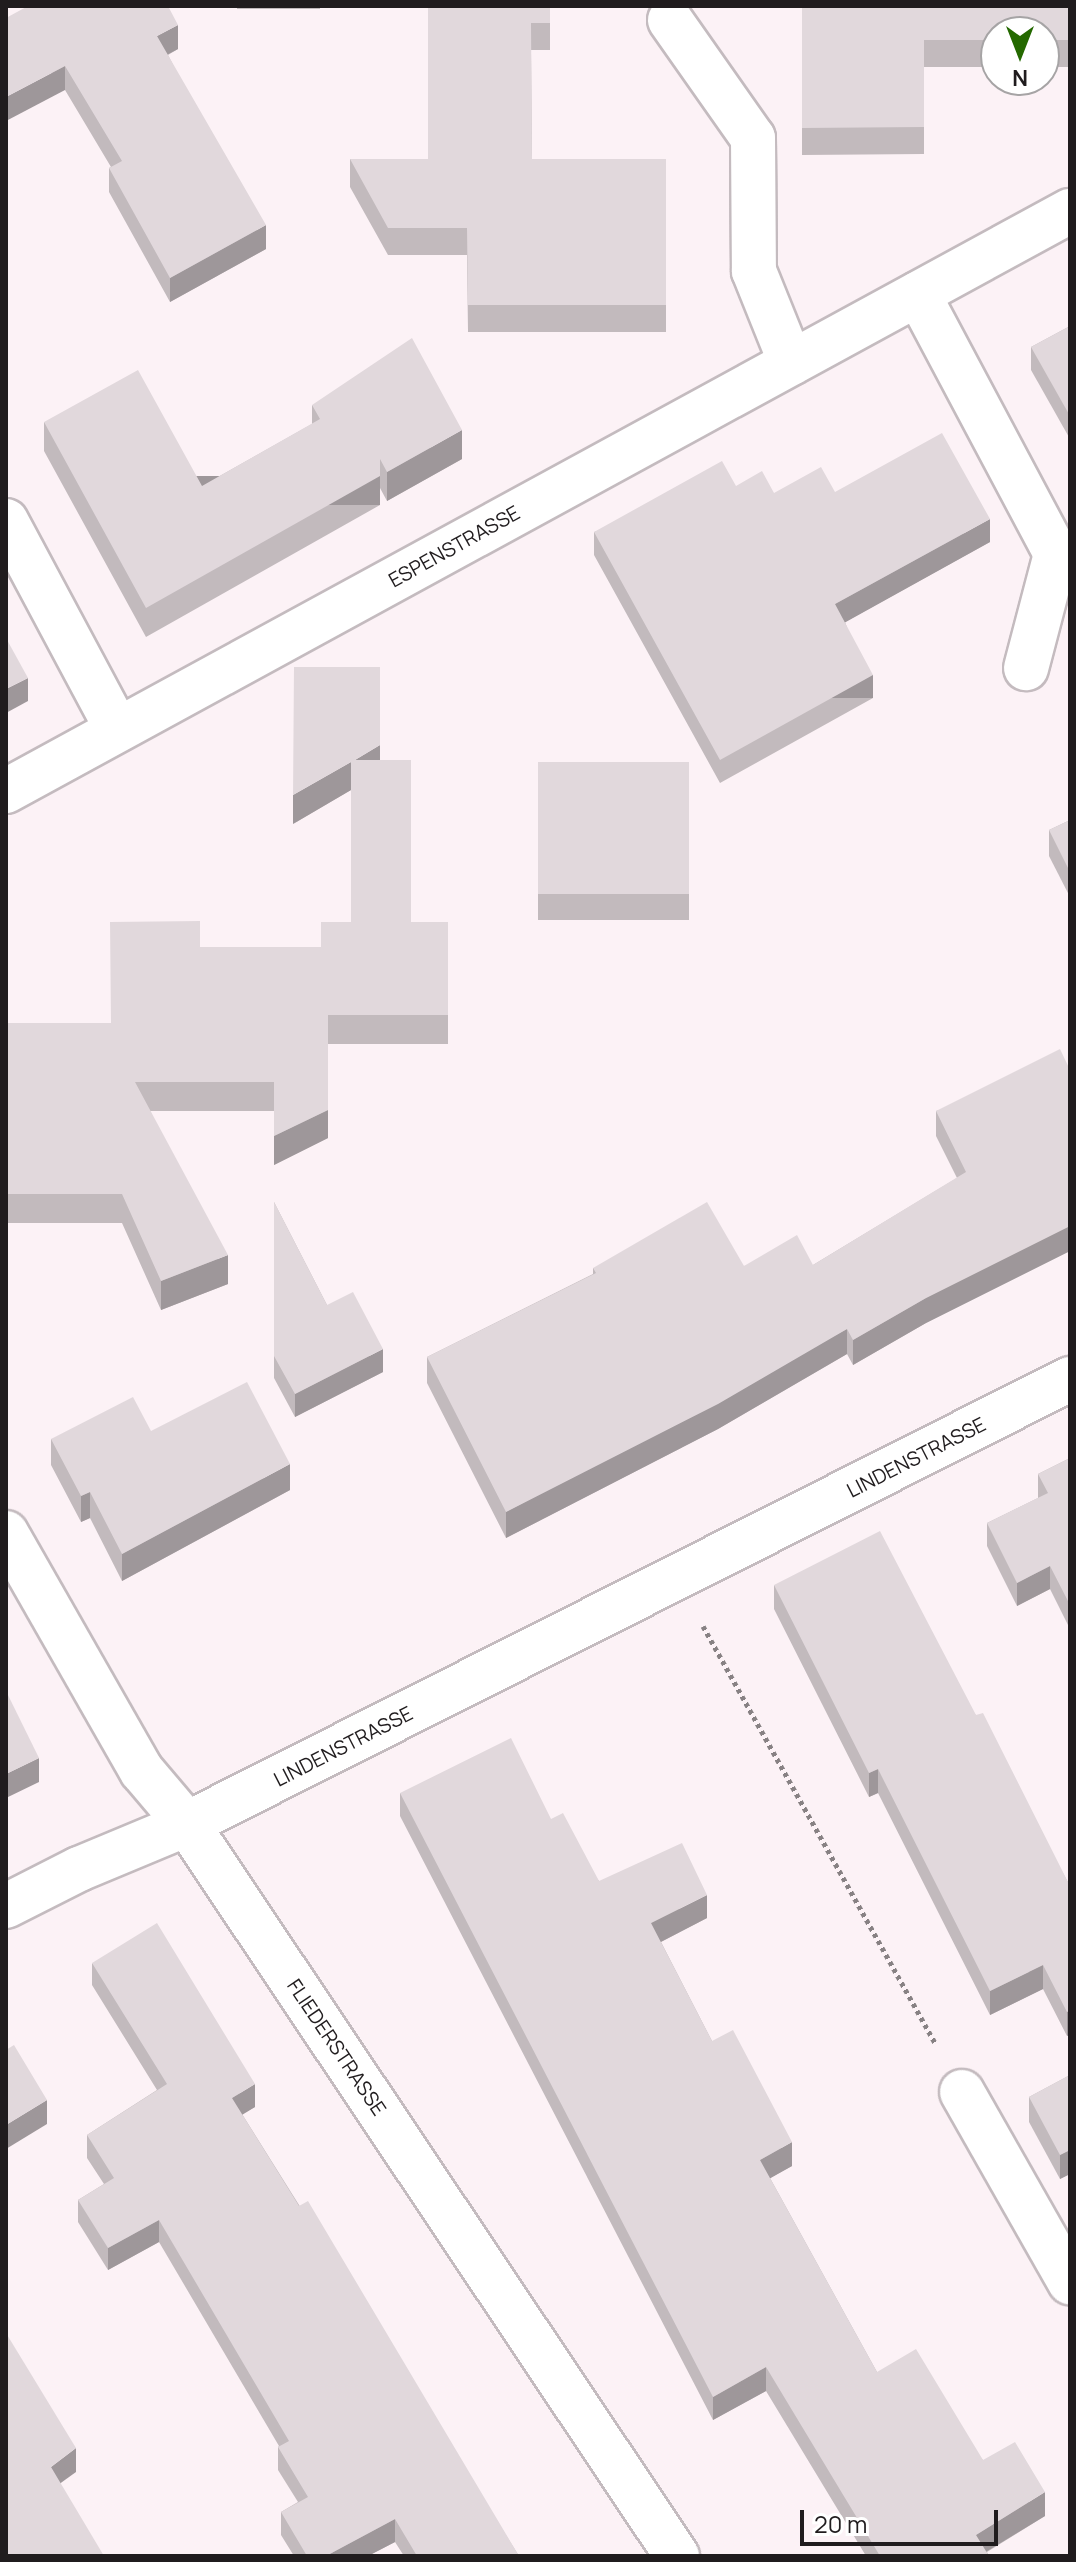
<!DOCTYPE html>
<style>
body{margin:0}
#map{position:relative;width:1076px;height:2562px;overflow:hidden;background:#fcf2f6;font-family:Manrope,sans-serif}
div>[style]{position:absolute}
.path>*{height:5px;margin-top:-2.5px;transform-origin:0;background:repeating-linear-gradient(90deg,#878183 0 4px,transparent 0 8px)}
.roads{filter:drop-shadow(2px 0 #c4bbbf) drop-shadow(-2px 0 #c4bbbf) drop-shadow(0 2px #c4bbbf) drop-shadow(0 -2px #c4bbbf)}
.minor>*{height:44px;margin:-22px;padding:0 22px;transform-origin:22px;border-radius:22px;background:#fff}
.wall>*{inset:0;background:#c2babd;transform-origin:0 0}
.shaded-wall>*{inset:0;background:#9e979a;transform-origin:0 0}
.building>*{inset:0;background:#e1d8dc;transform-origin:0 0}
span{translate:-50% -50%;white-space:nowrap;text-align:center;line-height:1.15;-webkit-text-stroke:6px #fff;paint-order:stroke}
.street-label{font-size:20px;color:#201c1e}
.frame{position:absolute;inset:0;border:8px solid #201c1e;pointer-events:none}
.north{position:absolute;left:980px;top:16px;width:80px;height:80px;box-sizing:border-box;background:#fff;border:2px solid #a6a4a5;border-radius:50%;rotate:180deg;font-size:22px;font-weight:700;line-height:32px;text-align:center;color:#201c1e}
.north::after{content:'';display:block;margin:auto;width:28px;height:36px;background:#246900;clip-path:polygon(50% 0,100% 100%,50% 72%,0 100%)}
.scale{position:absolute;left:800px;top:2510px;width:198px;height:36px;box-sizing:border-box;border:4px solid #201c1e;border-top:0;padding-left:10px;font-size:24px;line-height:28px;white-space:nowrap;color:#201c1e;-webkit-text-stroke:6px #fff;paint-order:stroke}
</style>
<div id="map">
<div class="path">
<div style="left:703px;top:1626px;width:477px;rotate:60.9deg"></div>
</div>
<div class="roads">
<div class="minor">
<div style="left:670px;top:20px;width:144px;rotate:54.9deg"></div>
<div style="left:753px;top:138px;width:133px;rotate:89.6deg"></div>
<div style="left:754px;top:271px;width:99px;rotate:68.1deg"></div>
<div style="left:918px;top:294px;width:294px;rotate:62deg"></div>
<div style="left:1056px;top:554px;width:118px;rotate:104.7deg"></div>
<div style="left:6px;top:521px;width:236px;rotate:61.9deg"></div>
<div style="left:6px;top:791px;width:1212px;rotate:-28.6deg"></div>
<div style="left:6px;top:1533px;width:274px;rotate:60.3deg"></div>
<div style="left:142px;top:1771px;width:70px;rotate:49.7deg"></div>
<div style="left:187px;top:1824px;width:881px;rotate:56.2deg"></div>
<div style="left:6px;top:1906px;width:82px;rotate:-26.9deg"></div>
<div style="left:79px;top:1869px;width:117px;rotate:-22.6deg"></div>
<div style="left:187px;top:1824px;width:989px;rotate:-26.75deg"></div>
<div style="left:962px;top:2092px;width:219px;rotate:60.4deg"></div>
</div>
</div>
<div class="wall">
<div style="left:237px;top:6px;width:83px;height:3px"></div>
<div style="clip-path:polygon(428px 6px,550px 6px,550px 50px,531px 50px,532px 159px,666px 159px,666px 332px,468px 332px,467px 255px,388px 255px,350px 187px,350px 159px,428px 159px)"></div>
<div style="clip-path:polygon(802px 6px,1070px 6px,1070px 67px,1044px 67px,1044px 32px,996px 32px,996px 67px,924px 67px,924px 154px,802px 155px)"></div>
<div style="clip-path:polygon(6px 18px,178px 49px,168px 55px,266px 249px,170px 302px,109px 192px,109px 168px,111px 167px,65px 90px)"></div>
<div style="clip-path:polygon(1070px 326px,1070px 439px,1031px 370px,1031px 347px)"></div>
<div style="clip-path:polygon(312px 405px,462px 459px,387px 501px,380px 488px,380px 505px,146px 637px,44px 451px,44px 422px,202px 486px,312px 424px)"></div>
<div style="clip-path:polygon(736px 486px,774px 493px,835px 492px,990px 542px,845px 622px,873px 698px,720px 783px,594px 555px,594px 532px)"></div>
<div style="clip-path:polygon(380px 760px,411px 922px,448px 922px,448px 1044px,328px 1044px,328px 1138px,274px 1165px,274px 1111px,150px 1111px,228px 1284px,161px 1310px,122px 1223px,6px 1223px,6px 1023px,111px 1023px,200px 947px,321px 947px,351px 922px,351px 790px,293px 824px)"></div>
<div style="left:538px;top:762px;width:151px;height:158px"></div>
<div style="clip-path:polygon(1070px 820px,1070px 897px,1049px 856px,1049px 830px)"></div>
<div style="clip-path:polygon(1070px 1070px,1070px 1251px,926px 1323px,853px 1365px,847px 1354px,718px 1429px,506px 1538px,427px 1383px,427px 1357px,593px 1274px,593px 1268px,813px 1265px,957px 1178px,936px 1136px,936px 1111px)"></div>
<div style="clip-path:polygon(274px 1202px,327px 1305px,383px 1372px,295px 1417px,274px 1378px)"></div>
<div style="clip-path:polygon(151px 1431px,290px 1490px,122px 1581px,90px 1518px,81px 1522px,51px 1465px,51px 1439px)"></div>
<div style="clip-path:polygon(1070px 1458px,1070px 1629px,1050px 1589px,1017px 1606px,987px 1546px,987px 1523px,1038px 1498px,1038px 1474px)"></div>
<div style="clip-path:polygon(774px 1585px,976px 1715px,1070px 1886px,1070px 2034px,1067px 2036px,1043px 1989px,990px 2015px,878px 1793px,869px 1797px,774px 1609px)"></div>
<div style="clip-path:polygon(400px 1793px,551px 1819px,599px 1881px,707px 1918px,661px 1942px,712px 2041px,792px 2166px,770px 2178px,877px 2372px,983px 2460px,1045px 2516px,987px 2552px,989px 2556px,866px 2556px,766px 2391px,713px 2420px,400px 1816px)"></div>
<div style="clip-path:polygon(92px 1963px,255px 2107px,242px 2114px,519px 2556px,404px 2556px,395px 2542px,368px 2556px,294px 2556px,281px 2535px,281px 2512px,298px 2502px,278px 2470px,278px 2447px,279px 2446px,159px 2242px,108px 2270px,78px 2222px,78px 2200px,104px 2184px,87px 2158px,87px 2135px,157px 2090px,92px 1985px)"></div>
<div style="clip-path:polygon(1070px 2075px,1070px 2174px,1060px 2179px,1029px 2122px,1029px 2097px)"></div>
</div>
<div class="shaded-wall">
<div style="clip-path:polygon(178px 25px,178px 49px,157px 60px,157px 36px)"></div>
<div style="clip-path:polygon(65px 66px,65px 90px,6px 121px,6px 97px)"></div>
<div style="clip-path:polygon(266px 225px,266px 249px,170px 302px,170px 278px)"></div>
<div style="clip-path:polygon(462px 430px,462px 459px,387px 501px,387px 472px)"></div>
<div style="left:380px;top:476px;width:29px;height:269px;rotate:90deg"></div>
<div style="clip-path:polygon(990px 519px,990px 542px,835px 628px,835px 604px)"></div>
<div style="left:873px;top:675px;width:23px;height:175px;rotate:90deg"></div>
<div style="clip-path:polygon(28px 678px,28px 701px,6px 713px,6px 689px)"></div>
<div style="clip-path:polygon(380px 745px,380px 774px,355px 760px)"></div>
<div style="clip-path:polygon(351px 762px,351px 790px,293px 824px,293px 795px)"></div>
<div style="clip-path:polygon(328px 1110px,328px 1138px,274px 1165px,274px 1136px)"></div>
<div style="clip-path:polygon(1070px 1226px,1070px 1251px,926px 1323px,853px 1365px,853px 1340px,926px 1298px)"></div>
<div style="clip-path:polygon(228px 1255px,228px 1284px,161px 1310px,161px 1281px)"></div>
<div style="clip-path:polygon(847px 1329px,847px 1354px,718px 1429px,506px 1538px,506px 1512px)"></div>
<div style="clip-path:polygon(383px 1349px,383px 1372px,295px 1417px,295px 1394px)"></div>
<div style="clip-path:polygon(290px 1464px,290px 1490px,122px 1581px,122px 1554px)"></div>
<div style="clip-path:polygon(90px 1492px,90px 1518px,81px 1522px,81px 1496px)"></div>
<div style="clip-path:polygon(1050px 1566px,1050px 1589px,1017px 1606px,1017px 1583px)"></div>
<div style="clip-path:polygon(39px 1758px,39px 1782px,6px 1798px,6px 1774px)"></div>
<div style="clip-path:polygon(878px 1769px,878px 1793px,869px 1797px,869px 1773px)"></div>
<div style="clip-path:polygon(707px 1895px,707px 1918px,651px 1947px,651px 1923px)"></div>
<div style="clip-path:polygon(1043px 1965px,1043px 1989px,990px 2015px,990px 1991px)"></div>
<div style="clip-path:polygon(1070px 2010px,1070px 2034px,1067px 2036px,1067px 2012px)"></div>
<div style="clip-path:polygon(255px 2084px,255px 2107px,232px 2121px,232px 2098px)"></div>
<div style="clip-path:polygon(47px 2100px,47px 2124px,6px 2149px,6px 2125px)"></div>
<div style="clip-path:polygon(792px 2142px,792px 2166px,760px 2184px,760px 2160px)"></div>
<div style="clip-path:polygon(1070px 2150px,1070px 2174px,1060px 2179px,1060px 2155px)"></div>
<div style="clip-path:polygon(159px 2220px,159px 2242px,108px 2270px,108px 2248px)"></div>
<div style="clip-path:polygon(766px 2367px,766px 2391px,713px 2420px,713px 2397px)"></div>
<div style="clip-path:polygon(76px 2448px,76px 2472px,51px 2490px,51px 2467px)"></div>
<div style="clip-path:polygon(1045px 2492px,1045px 2516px,979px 2556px,976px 2535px)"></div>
<div style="clip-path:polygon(395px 2519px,395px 2542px,368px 2556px,326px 2556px)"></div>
</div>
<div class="building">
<div style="clip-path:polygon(28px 6px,168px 6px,178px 25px,157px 36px,266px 225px,170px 278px,109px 168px,122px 161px,65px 66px,6px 97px,6px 18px)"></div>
<div style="clip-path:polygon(428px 6px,550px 6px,550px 23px,531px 23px,532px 159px,666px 159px,666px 305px,468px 305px,467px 228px,388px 228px,350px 159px,428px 159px)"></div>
<div style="clip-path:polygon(802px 6px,1070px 6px,1070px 40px,1044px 40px,1044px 32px,996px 32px,996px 40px,924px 40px,924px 127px,802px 128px)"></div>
<div style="clip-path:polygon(1070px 326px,1070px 416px,1031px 347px)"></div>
<div style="clip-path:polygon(412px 338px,462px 430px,387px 472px,380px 459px,380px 476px,146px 608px,44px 422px,138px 370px,202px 486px,320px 419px,312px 405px)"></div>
<div style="clip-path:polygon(942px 433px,990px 519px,835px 604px,873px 675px,720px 760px,594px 532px,722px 461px,736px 486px,762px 471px,774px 493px,821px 467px,835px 492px)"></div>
<div style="clip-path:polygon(6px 638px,28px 678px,6px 689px)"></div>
<div style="clip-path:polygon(294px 667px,380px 667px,380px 745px,355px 760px,411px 760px,411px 922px,448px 922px,448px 1015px,328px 1015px,328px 1110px,274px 1136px,274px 1082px,135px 1082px,228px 1255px,161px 1281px,122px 1194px,6px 1194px,6px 1023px,111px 1023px,110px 922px,200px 921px,200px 947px,321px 947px,321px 922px,351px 922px,351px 762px,293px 795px)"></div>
<div style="left:538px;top:762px;width:151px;height:132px"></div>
<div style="clip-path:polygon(1070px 820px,1070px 872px,1049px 830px)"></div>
<div style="clip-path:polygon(1060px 1049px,1070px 1070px,1070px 1226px,926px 1298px,853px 1340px,847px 1329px,718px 1404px,506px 1512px,427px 1357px,596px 1273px,593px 1268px,707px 1202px,744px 1266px,797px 1235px,813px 1265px,966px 1172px,936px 1111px)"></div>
<div style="clip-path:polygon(274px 1202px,327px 1305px,353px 1292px,383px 1349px,295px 1394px,274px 1356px)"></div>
<div style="clip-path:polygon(247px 1382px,290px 1464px,122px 1554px,90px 1492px,81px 1496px,51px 1439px,133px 1397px,151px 1431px)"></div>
<div style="clip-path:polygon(1070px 1458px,1070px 1605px,1050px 1566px,1017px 1583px,987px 1523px,1048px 1493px,1038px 1474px)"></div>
<div style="clip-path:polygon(880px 1531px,976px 1715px,983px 1713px,1070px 1886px,1070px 2010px,1067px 2012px,1043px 1965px,990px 1991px,878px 1769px,869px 1773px,774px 1585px)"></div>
<div style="clip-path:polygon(6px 1691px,39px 1758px,6px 1774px)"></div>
<div style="clip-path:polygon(511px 1738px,551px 1819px,563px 1813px,599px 1881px,682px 1843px,707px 1895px,651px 1923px,712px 2041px,733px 2030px,792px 2142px,760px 2160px,877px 2372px,916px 2349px,983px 2460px,1015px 2442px,1045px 2492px,976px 2535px,989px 2556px,880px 2556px,766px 2367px,713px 2397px,400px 1793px)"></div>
<div style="clip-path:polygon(157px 1923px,255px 2084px,232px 2098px,299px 2206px,308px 2201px,519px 2556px,417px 2556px,395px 2519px,326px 2556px,307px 2556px,281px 2512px,308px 2497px,278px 2447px,289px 2441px,159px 2220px,108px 2248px,78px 2200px,114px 2178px,87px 2135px,167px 2084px,92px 1963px)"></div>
<div style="clip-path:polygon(14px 2045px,47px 2100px,6px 2125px,6px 2050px)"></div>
<div style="clip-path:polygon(1070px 2075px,1070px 2150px,1060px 2155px,1029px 2097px)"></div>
<div style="clip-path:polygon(6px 2333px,76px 2448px,51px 2467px,104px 2556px,6px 2556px)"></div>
</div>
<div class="street-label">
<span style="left:454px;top:546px;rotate:-29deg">ESPENSTRASSE</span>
<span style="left:916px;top:1457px;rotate:-27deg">LINDENSTRASSE</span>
<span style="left:343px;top:1746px;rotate:-27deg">LINDENSTRASSE</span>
<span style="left:337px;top:2047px;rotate:56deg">FLIEDERSTRASSE</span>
</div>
<div class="frame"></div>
<div class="north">N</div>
<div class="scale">20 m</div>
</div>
